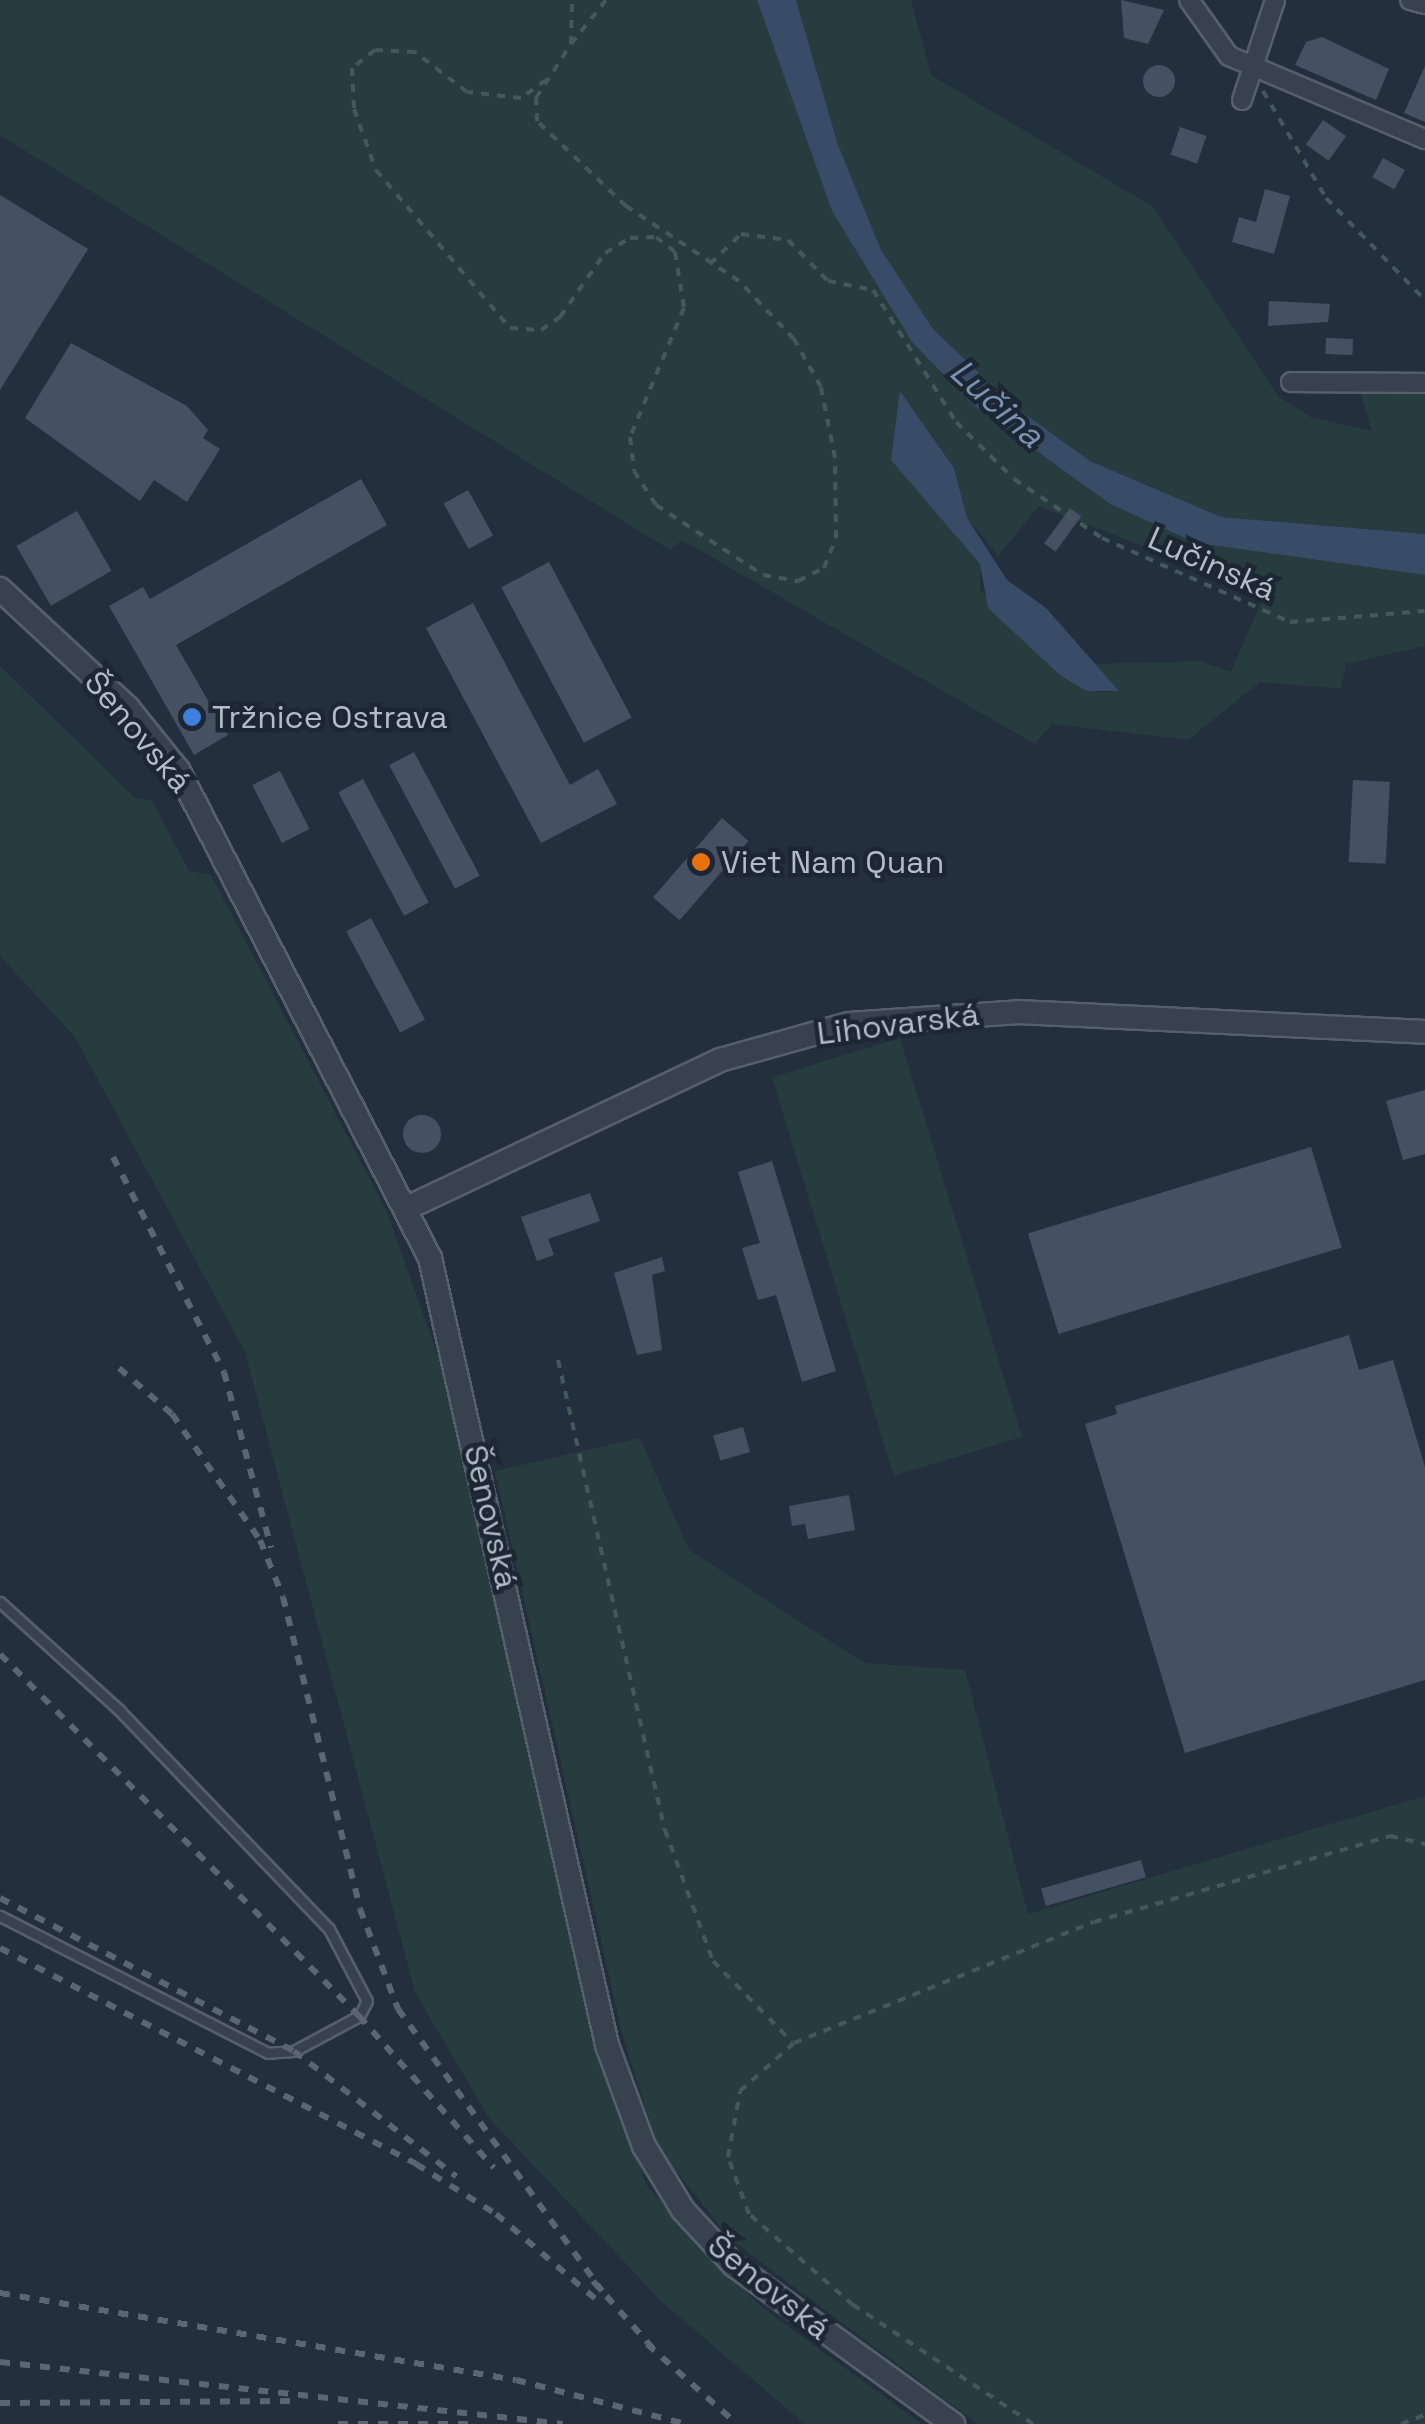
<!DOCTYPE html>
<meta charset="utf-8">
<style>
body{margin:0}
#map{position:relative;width:1425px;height:2424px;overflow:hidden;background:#242f3e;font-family:"Space Grotesk",sans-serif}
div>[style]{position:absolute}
.green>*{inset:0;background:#263c3f;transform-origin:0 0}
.water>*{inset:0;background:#394c67}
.building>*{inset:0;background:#455162;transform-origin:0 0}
.round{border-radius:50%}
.path>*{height:4px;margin-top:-2px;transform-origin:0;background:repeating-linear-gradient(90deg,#44595c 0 8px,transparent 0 16px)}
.roads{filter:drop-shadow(2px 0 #565f6c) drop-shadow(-2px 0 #565f6c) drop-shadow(0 2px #565f6c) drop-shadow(0 -2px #565f6c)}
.service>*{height:9px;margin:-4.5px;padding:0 4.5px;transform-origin:4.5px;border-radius:4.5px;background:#38414e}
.minor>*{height:18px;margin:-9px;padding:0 9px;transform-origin:9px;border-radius:9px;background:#38414e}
.tertiary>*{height:22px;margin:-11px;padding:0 11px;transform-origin:11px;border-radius:11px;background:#38414e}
.rail>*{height:6px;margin-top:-3px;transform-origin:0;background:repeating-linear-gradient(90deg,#5a6575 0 10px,transparent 0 20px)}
.dots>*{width:28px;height:28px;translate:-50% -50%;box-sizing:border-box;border:5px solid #1d2633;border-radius:50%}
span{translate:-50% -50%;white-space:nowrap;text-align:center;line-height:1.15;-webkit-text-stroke:9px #1d2633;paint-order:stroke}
.street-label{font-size:32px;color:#b4bcc9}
.poi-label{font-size:32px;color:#b4bcc9}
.left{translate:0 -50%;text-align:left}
.water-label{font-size:35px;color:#7c92b1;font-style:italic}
</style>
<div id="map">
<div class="green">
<div style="clip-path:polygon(evenodd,0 0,757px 0,832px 211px,912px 342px,973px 405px,1110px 504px,1196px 543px,1425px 575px,1425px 646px,1346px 664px,1341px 689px,1260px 682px,1188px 740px,1052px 724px,1035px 744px,682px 540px,670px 550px,0 135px,0 0,901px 392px,954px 468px,967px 518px,998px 556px,1039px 506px,1265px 593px,1231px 672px,1200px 661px,1090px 664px,1119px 691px,1098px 692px,1060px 676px,980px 590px,981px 564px,891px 460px,901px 392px)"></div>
<div style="clip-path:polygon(796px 0,911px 0,931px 75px,1153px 207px,1278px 396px,1310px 417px,1372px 431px,1360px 391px,1425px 391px,1425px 534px,1221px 517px,1090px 461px,1014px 406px,933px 329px,881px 250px,838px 145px)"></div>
<div style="clip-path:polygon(0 666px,135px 798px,152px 800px,189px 871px,211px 875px,387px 1212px,444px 1373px,588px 2017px,647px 2186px,760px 2306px,922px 2424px,805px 2424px,662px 2302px,489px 2118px,415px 1992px,245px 1352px,75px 1037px,0 956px)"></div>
<div style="left:900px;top:1038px;width:417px;height:134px;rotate:73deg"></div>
<div style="clip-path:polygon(640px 1438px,689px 1550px,864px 1663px,965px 1670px,1028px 1914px,1425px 1796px,1425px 2424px,978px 2424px,730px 2239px,658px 2148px,623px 2037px,495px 1471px)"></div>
</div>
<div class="water">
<div style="clip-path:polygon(757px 0,796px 0,838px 145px,881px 250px,933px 329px,1014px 406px,1090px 461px,1221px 517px,1425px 534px,1425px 575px,1196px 543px,1110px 504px,973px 405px,912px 342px,832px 211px)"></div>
<div style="clip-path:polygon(900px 391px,954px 468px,967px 518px,1007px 580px,1046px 608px,1119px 691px,1087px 691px,1061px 676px,988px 608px,980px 564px,891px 460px)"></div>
</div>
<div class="building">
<div style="clip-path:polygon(1121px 0,1164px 10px,1148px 44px,1124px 38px)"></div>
<div style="clip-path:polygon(1322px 37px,1389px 69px,1376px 100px,1295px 65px,1306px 42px)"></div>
<div class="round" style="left:1143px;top:65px;width:32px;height:32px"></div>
<div style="clip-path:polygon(1425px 66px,1425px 122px,1404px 113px)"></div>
<div style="left:1323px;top:120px;width:28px;height:30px;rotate:35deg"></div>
<div style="left:1180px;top:127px;width:28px;height:29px;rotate:19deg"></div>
<div style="left:1383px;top:158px;width:25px;height:22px;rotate:29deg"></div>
<div style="clip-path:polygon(1265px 189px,1290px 196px,1274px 254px,1232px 242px,1239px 217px,1256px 222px)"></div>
<div style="clip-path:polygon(0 195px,88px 249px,0 390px)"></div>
<div style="clip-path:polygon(1269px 301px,1330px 304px,1328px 322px,1268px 326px)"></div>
<div style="left:1326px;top:338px;width:27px;height:16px;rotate:2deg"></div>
<div style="clip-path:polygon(71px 343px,187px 406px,208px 430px,203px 438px,220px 449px,187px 502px,154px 480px,140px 501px,25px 418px)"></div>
<div style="clip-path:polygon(361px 479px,387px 525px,176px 645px,228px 735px,194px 755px,109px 606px,143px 587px,150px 599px)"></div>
<div style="left:468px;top:490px;width:52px;height:28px;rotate:61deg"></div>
<div style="left:1070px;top:508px;width:14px;height:44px;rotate:36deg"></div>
<div style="left:77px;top:511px;width:69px;height:70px;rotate:60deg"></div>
<div style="left:549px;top:562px;width:176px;height:54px;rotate:62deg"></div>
<div style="clip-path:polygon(473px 603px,570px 785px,598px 769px,617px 804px,541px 843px,426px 628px)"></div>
<div style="left:414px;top:752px;width:140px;height:28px;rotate:62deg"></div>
<div style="left:280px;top:771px;width:65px;height:31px;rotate:63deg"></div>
<div style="left:363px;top:779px;width:140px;height:28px;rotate:62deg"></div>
<div style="left:1353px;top:780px;width:37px;height:82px;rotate:3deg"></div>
<div style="left:722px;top:818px;width:35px;height:105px;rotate:41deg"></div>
<div style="left:371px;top:918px;width:115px;height:28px;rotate:62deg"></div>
<div style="clip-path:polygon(1425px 1090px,1425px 1154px,1403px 1160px,1386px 1101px)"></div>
<div class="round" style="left:403px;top:1115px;width:38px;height:38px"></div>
<div style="left:1311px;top:1147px;width:105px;height:296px;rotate:73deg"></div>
<div style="clip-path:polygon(772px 1161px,836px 1371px,802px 1382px,776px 1295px,758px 1300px,742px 1248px,760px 1243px,738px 1172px)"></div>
<div style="clip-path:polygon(590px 1193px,600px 1221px,548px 1239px,554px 1255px,537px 1261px,521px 1217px)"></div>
<div style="clip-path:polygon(662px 1257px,665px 1271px,652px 1275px,662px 1350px,637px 1355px,614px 1273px)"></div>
<div style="clip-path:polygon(1349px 1335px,1359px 1370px,1393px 1360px,1425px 1467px,1425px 1680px,1185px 1753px,1085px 1424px,1117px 1414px,1115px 1406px)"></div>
<div style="left:743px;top:1427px;width:26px;height:31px;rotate:74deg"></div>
<div style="clip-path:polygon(849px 1495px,855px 1530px,808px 1539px,805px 1524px,792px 1526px,789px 1506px)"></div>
<div style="left:1141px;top:1860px;width:18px;height:104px;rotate:74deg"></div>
</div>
<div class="path">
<div style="left:571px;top:44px;width:56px;rotate:-51.5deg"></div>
<div style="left:546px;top:80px;width:31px;rotate:144deg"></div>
<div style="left:521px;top:98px;width:54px;rotate:-173.7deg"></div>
<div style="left:467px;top:92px;width:66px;rotate:-142.4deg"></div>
<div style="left:415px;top:52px;width:40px;rotate:-177.1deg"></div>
<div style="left:375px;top:50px;width:29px;rotate:142deg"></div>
<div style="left:352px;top:68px;width:41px;rotate:87.2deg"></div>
<div style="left:354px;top:109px;width:65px;rotate:70.2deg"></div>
<div style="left:376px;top:170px;width:207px;rotate:49.7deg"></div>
<div style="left:510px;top:328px;width:31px;rotate:4deg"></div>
<div style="left:541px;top:330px;width:23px;rotate:-34deg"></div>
<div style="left:560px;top:317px;width:78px;rotate:-54.9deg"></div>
<div style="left:605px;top:253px;width:29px;rotate:-31deg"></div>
<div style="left:630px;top:238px;width:26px;rotate:-2deg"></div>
<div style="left:656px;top:237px;width:24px;rotate:38deg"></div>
<div style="left:675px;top:252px;width:57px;rotate:80.9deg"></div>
<div style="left:684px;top:308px;width:140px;rotate:112.7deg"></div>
<div style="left:630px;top:437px;width:34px;rotate:83deg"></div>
<div style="left:634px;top:471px;width:40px;rotate:57.1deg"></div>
<div style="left:656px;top:505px;width:128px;rotate:33.2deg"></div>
<div style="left:763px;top:575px;width:36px;rotate:10deg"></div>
<div style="left:798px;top:581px;width:29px;rotate:-27deg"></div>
<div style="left:824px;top:568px;width:32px;rotate:-68deg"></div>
<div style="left:836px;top:538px;width:80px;rotate:-90.7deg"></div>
<div style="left:835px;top:458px;width:72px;rotate:-101.2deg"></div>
<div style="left:821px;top:387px;width:55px;rotate:-119.4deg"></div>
<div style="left:794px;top:339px;width:80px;rotate:-133.5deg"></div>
<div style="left:739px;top:281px;width:136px;rotate:-146.4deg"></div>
<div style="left:626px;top:206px;width:123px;rotate:-136.3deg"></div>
<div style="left:537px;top:121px;width:23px;rotate:-92deg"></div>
<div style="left:536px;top:98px;width:64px;rotate:-57.1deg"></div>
<div style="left:571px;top:44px;width:44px;rotate:-88.7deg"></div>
<div style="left:1263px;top:91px;width:124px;rotate:59.5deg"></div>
<div style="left:1326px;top:198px;width:142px;rotate:45.9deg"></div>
<div style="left:710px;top:264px;width:43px;rotate:-44.1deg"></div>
<div style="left:741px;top:234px;width:47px;rotate:7.3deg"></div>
<div style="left:788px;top:240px;width:57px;rotate:45.7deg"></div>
<div style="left:828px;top:281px;width:46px;rotate:11.3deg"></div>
<div style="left:873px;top:290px;width:156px;rotate:57.8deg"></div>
<div style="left:956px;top:422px;width:81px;rotate:44.5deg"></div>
<div style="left:1014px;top:479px;width:106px;rotate:33.8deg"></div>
<div style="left:1102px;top:538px;width:206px;rotate:24.1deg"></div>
<div style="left:1290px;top:622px;width:135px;rotate:-4.7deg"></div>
<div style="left:558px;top:1360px;width:482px;rotate:77.2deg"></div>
<div style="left:665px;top:1830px;width:140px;rotate:69.9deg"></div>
<div style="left:713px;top:1961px;width:113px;rotate:45.7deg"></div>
<div style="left:1033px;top:2424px;width:216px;rotate:-146.5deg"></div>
<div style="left:853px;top:2305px;width:138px;rotate:-138.8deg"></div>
<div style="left:749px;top:2214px;width:61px;rotate:-110.2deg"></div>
<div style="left:728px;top:2157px;width:67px;rotate:-79.7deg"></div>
<div style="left:740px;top:2091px;width:72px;rotate:-41.6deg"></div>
<div style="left:794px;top:2043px;width:323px;rotate:-22deg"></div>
<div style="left:1094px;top:1922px;width:308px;rotate:-16.2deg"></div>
<div style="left:1390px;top:1836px;width:36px;rotate:13deg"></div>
<div style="left:1401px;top:2424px;width:26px;rotate:-21deg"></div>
</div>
<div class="roads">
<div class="service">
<div style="left:0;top:1602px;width:161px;rotate:42.2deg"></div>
<div style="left:119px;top:1710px;width:303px;rotate:46.2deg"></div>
<div style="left:329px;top:1929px;width:81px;rotate:62.2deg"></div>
<div style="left:367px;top:2001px;width:17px;rotate:118deg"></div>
<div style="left:359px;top:2016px;width:74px;rotate:151.7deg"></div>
<div style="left:294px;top:2051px;width:26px;rotate:176deg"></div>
<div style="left:268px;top:2053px;width:301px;rotate:-152.9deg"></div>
</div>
<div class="minor">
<div style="left:1189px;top:0;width:69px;rotate:54.5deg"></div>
<div style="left:1229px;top:56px;width:213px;rotate:23deg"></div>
<div style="left:1410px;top:0;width:16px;rotate:15deg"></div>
<div style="left:1242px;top:100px;width:105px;rotate:-71.7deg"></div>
<div style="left:1291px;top:382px;width:134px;rotate:0.4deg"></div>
</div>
<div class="tertiary">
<div style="left:0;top:589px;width:175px;rotate:42.9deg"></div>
<div style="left:128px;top:708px;width:80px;rotate:51.1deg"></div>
<div style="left:178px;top:770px;width:549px;rotate:62.69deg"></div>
<div style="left:430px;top:1258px;width:807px;rotate:77.32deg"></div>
<div style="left:607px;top:2045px;width:108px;rotate:69.9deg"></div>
<div style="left:644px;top:2146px;width:75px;rotate:58.6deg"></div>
<div style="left:683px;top:2210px;width:75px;rotate:47.2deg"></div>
<div style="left:734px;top:2265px;width:271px;rotate:36deg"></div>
<div style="left:407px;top:1208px;width:346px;rotate:-25.3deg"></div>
<div style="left:720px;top:1060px;width:134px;rotate:-15.6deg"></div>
<div style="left:849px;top:1024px;width:170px;rotate:-4deg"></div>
<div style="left:1019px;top:1012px;width:406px;rotate:2.8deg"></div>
</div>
</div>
<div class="rail">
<div style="left:113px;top:1157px;width:242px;rotate:62.7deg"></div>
<div style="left:224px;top:1372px;width:182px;rotate:75deg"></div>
<div style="left:119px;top:1368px;width:70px;rotate:41deg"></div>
<div style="left:172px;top:1414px;width:154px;rotate:55.1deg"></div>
<div style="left:260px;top:1540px;width:61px;rotate:68deg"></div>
<div style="left:283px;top:1597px;width:321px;rotate:76.1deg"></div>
<div style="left:360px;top:1909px;width:107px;rotate:69.2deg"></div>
<div style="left:398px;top:2009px;width:348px;rotate:54.1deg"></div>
<div style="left:0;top:1654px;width:510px;rotate:45.24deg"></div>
<div style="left:359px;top:2016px;width:203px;rotate:48.4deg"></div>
<div style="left:0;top:1898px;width:331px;rotate:27.5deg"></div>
<div style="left:294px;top:2051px;width:205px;rotate:37.7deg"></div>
<div style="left:0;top:1948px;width:469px;rotate:27.4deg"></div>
<div style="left:416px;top:2164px;width:94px;rotate:32deg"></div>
<div style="left:496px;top:2214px;width:134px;rotate:40.5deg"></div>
<div style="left:593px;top:2281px;width:95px;rotate:48.4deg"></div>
<div style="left:0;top:2293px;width:523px;rotate:9.57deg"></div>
<div style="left:516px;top:2380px;width:176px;rotate:14.5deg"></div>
<div style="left:647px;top:2344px;width:120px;rotate:41.6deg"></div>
<div style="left:0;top:2362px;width:566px;rotate:6.28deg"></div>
<div style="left:0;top:2403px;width:297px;rotate:-0.4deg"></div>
<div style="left:338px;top:2424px;width:138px"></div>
</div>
<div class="dots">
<div style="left:192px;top:717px;background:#3f7fe0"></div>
<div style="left:701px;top:862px;background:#e8710a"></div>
</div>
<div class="street-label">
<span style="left:1212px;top:564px;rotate:24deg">Lučinská</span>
<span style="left:138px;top:732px;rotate:50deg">Šenovská</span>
<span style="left:898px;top:1024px;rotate:-7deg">Lihovarská</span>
<span style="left:491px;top:1517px;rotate:77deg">Šenovská</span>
<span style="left:769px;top:2287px;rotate:39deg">Šenovská</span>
</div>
<div class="poi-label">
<span class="left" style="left:212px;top:717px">Tržnice Ostrava</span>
<span class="left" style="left:721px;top:862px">Viet Nam Quan</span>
</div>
<div class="water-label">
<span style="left:997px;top:403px;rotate:42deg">Lučina</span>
</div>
</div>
